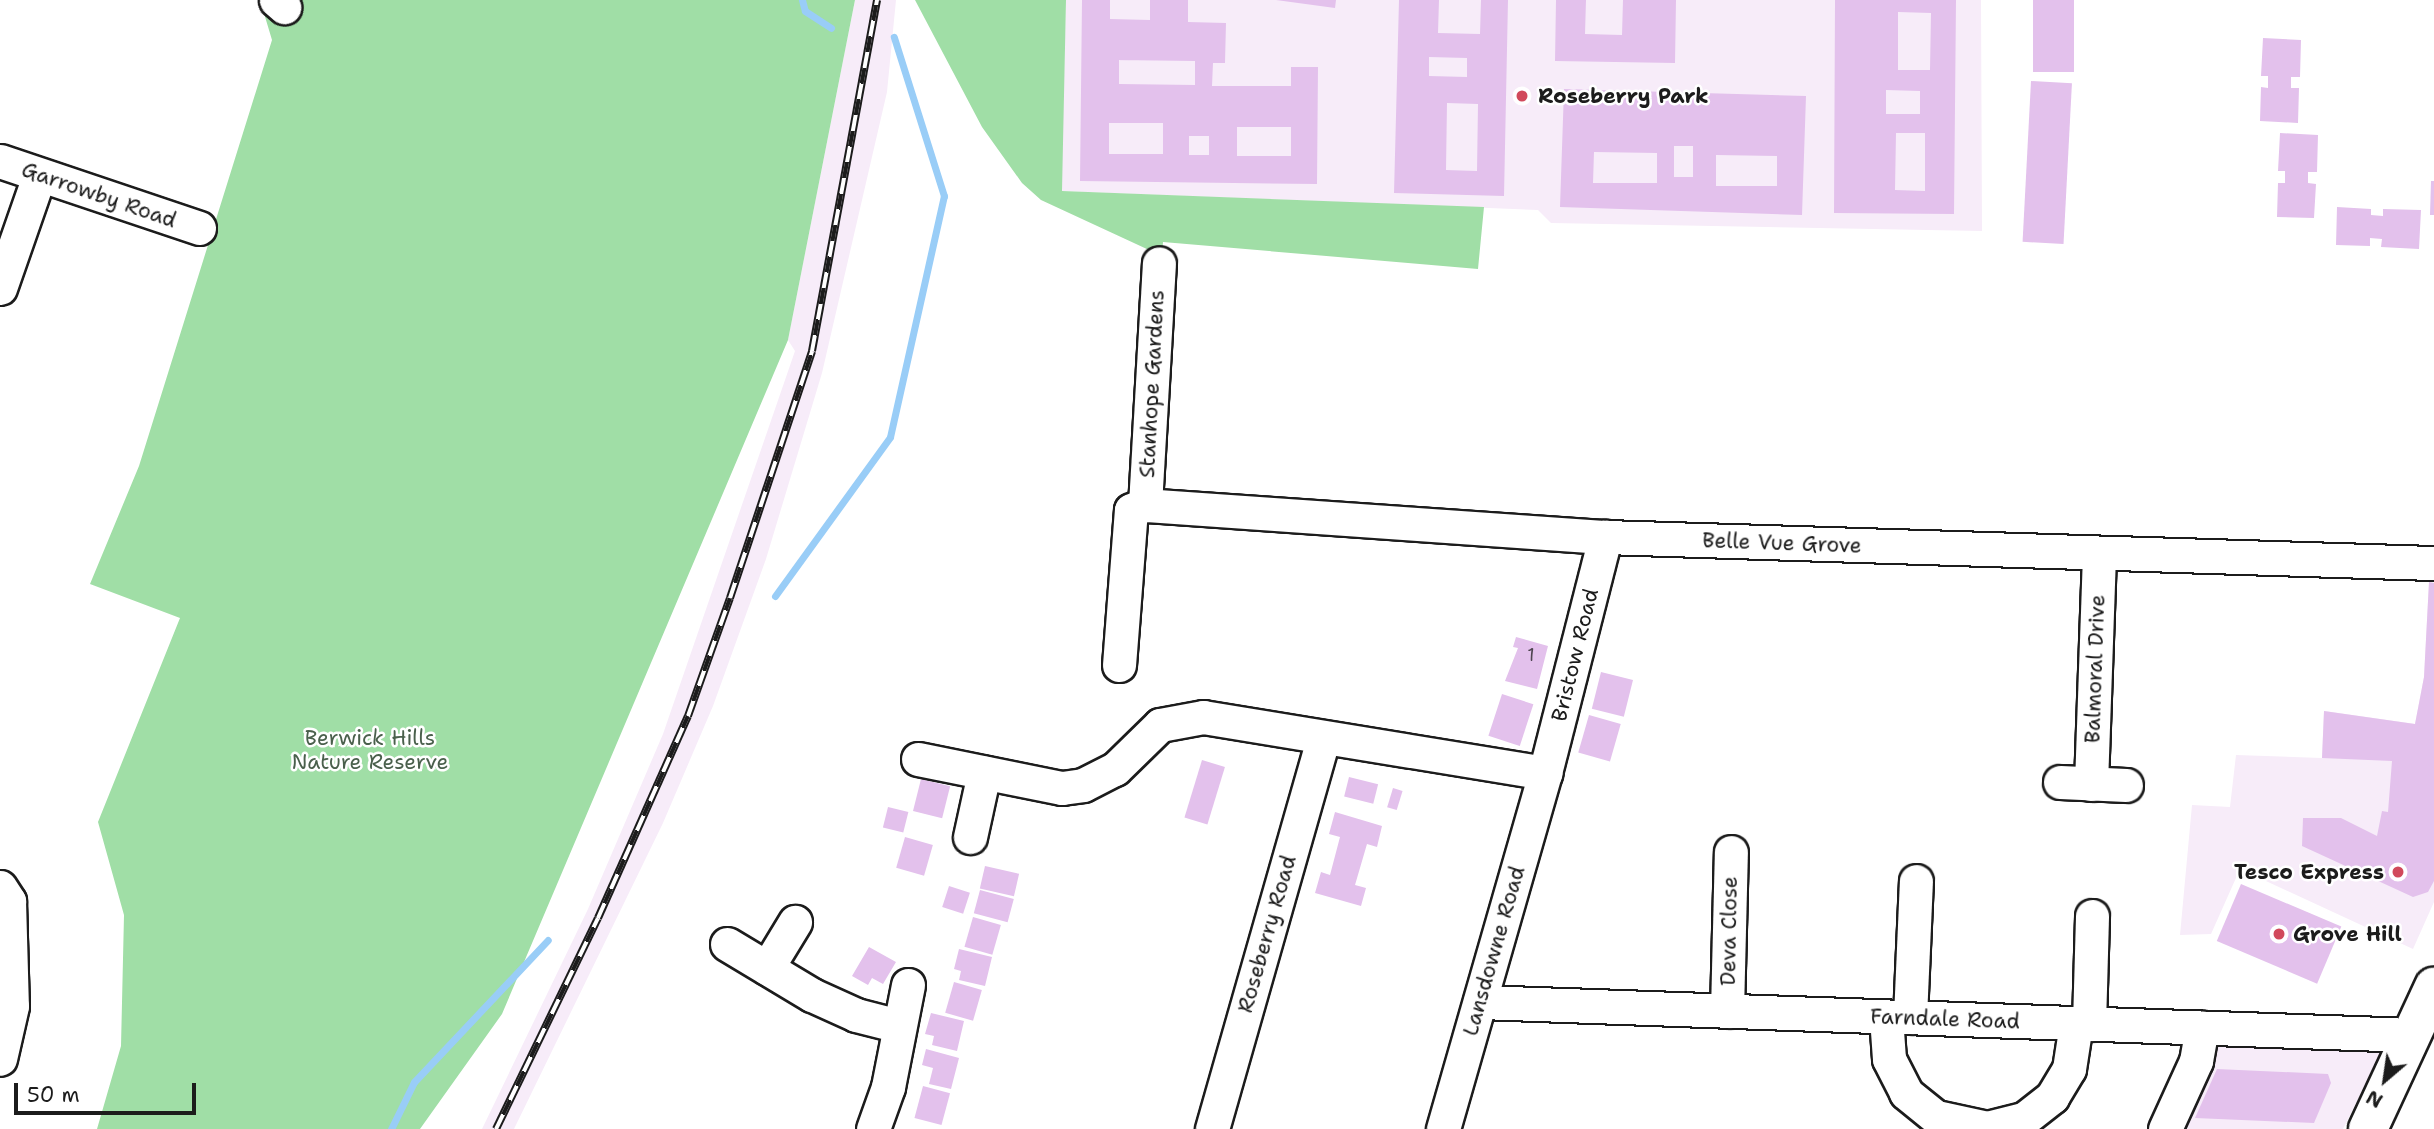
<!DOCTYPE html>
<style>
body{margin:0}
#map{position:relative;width:2434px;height:1129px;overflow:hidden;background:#fff;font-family:"Shantell Sans",sans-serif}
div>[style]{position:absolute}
.built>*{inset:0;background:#f7ecf9}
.green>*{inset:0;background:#a0dea6}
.stream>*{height:7px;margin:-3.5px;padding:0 3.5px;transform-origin:3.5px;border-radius:3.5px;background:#99cdf7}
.building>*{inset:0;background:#e3c1ec;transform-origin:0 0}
.roads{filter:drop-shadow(2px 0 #1c1c1c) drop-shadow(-2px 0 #1c1c1c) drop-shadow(0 2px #1c1c1c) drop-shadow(0 -2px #1c1c1c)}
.minor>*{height:33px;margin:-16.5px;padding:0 16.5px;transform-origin:16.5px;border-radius:16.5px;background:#fff}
.major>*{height:38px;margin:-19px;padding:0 19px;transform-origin:19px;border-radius:19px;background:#fff}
.rail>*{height:8px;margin-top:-4px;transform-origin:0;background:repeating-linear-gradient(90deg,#fff 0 16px,#1c1c1c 0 32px);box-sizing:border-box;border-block:2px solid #1c1c1c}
.dots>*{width:19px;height:19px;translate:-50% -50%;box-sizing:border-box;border:4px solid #fff;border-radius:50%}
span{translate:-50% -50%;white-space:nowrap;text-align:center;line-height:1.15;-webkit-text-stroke:5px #fff;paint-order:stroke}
.number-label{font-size:18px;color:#4e4550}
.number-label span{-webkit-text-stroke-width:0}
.poi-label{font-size:21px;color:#1c1c1c;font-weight:700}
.left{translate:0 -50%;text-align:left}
.right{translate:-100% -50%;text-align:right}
.street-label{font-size:21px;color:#1c1c1c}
.park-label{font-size:21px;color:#4a604c}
.north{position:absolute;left:2350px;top:1045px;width:70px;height:70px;-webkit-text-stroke:5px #fff;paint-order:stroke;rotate:209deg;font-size:19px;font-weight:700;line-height:28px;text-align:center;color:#1c1c1c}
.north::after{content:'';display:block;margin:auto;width:24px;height:32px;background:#1c1c1c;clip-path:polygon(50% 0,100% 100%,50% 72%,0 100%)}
.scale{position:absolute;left:14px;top:1083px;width:182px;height:32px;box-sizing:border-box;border:4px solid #1c1c1c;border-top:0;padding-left:9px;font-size:21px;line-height:24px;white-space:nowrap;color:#1c1c1c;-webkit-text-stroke:5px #fff;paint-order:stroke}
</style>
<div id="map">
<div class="built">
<div style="clip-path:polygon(855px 0,896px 0,887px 92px,822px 373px,766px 559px,713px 706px,663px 823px,514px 1129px,482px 1129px,588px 909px,663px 734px,795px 351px,788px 340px)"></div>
<div style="clip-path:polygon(1066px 0,1981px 0,1982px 231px,1551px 223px,1538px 210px,1061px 191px)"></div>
<div style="clip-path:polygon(2429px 582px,2434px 583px,2434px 902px,2413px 949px,2240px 869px,2211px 934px,2180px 935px,2192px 805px,2230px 807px,2236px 755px,2322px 758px,2324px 711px,2415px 724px,2424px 677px)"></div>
<div style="clip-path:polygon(2215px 1041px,2383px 1049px,2343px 1129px,2180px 1129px)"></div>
</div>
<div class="green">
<div style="clip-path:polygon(260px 0,855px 0,788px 340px,502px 1014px,420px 1129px,97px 1129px,121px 1046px,124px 915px,98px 822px,180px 618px,90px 584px,139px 466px,272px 40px)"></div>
<div style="clip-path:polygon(915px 0,1066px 0,1062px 191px,1484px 207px,1478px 269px,1163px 242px,1162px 256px,1041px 200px,1022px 183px,982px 127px)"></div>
</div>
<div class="stream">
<div style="left:802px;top:0;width:11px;rotate:75deg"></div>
<div style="left:805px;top:11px;width:31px;rotate:33deg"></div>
<div style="left:775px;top:596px;width:196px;rotate:-54.1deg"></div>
<div style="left:890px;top:437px;width:247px;rotate:-77.4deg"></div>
<div style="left:944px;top:196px;width:167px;rotate:-107.5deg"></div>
<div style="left:391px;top:1129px;width:52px;rotate:-63.9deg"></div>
<div style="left:414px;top:1082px;width:195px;rotate:-46.7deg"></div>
</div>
<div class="building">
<div style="clip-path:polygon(evenodd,1082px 0,1110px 0,1110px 19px,1150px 20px,1150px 0,1188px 0,1188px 22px,1226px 23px,1225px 63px,1213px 63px,1212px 86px,1291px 86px,1291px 67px,1318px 67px,1317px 184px,1080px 181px,1082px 0,1119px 60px,1195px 61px,1195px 85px,1119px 84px,1119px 60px,1082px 0,1109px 123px,1163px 123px,1163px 154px,1109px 154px,1109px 123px,1082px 0,1237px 127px,1291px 127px,1291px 156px,1237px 156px,1237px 127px,1082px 0,1189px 136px,1209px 136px,1209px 155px,1189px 155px,1189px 136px)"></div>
<div style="clip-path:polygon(1276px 0,1336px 0,1335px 8px)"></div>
<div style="clip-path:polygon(evenodd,1399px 0,1439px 0,1438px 33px,1480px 34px,1481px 0,1508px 0,1504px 196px,1394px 193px,1399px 0,1429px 57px,1467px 58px,1467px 77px,1429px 76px,1429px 57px,1399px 0,1447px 103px,1478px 104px,1477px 171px,1446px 170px,1447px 103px)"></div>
<div style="clip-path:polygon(1556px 0,1586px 0,1585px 34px,1622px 35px,1623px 0,1676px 0,1675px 63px,1555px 61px)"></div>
<div style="clip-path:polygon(evenodd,1835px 0,1956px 0,1954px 214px,1834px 213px,1835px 0,1898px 12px,1931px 13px,1930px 70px,1898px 70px,1898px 12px,1835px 0,1886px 90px,1920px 91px,1920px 114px,1886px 114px,1886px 90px,1835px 0,1896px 133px,1925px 133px,1925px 191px,1895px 190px,1896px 133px)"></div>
<div style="left:2033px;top:0;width:41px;height:72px"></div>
<div style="clip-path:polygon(2263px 38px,2301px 40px,2300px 77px,2291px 77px,2291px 88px,2299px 88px,2298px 123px,2260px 121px,2261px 87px,2268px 88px,2268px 76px,2261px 76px)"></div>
<div style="left:2031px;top:81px;width:41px;height:161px;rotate:3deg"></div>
<div style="clip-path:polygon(evenodd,1564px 89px,1806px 96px,1802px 215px,1560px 207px,1564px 89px,1674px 146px,1693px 146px,1693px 177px,1674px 177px,1674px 146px,1564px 89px,1594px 152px,1657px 153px,1657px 183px,1593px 183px,1594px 152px,1564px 89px,1716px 155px,1777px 156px,1777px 186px,1716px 186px,1716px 155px)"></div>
<div style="clip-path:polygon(2280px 133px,2318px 135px,2317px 172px,2308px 172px,2308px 183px,2316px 184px,2314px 218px,2277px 217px,2278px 183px,2285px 183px,2285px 171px,2278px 171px)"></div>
<div style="clip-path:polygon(2431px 181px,2434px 181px,2434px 215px,2430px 215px)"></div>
<div style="clip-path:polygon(2337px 207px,2371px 209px,2371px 215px,2383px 216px,2383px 209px,2421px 210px,2419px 249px,2381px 247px,2382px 239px,2370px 238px,2370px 246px,2336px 245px)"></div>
<div style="clip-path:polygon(2429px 582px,2434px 583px,2434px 881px,2428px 892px,2413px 897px,2302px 846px,2303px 818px,2341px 818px,2377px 836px,2382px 811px,2388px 812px,2392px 761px,2322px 758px,2324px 711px,2415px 724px,2424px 677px)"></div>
<div style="clip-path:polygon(1516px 637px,1548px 646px,1537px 689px,1505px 681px,1518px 648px,1513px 647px)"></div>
<div style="left:1601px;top:672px;width:33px;height:38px;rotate:14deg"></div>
<div style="left:1502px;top:694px;width:33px;height:44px;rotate:18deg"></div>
<div style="left:1589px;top:715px;width:33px;height:39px;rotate:16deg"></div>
<div style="left:1202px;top:760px;width:24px;height:60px;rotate:17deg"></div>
<div style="left:1349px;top:777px;width:30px;height:20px;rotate:14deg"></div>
<div style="left:921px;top:779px;width:30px;height:33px;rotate:14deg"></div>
<div style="left:1393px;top:788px;width:10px;height:20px;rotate:17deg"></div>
<div style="left:888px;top:807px;width:21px;height:21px;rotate:14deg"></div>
<div style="clip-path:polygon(1335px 812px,1382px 826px,1377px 847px,1367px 844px,1355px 885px,1366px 888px,1361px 906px,1315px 893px,1321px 872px,1330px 875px,1340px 837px,1329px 834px)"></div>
<div style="left:905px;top:837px;width:29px;height:32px;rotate:16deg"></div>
<div style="left:985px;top:866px;width:35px;height:23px;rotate:13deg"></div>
<div style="left:2241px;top:884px;width:109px;height:62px;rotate:23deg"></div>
<div style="left:949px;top:886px;width:22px;height:22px;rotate:18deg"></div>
<div style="left:980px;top:890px;width:35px;height:24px;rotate:15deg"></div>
<div style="left:973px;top:917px;width:29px;height:31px;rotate:16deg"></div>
<div style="clip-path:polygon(869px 947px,896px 962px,883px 984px,872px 978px,868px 985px,852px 976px)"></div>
<div style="clip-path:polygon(959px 949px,992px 957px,985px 986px,959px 980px,961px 971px,954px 969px)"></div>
<div style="left:954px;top:982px;width:29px;height:32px;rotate:16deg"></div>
<div style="clip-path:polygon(931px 1013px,964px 1021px,957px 1051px,932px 1045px,934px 1036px,925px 1034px)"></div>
<div style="clip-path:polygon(926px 1049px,959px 1058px,951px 1089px,929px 1084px,933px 1068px,922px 1065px)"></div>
<div style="clip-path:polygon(2217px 1069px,2328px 1074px,2331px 1083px,2314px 1123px,2195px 1118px)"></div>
<div style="left:923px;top:1086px;width:28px;height:33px;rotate:15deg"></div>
</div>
<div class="roads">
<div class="minor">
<div style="left:276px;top:0;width:11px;rotate:41deg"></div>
<div style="left:0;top:161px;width:210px;rotate:18.6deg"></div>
<div style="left:0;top:288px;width:119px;rotate:-70.8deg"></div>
<div style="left:1145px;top:505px;width:242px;rotate:-86.7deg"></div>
<div style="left:1119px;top:665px;width:155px;rotate:-85.6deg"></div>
<div style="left:1131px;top:510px;width:15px;rotate:-20deg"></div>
<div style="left:1145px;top:505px;width:461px;rotate:4deg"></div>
<div style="left:1605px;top:537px;width:829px;rotate:1.8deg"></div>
<div style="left:918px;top:759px;width:147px;rotate:11.4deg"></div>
<div style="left:1062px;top:788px;width:21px;rotate:-8deg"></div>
<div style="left:1083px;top:785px;width:36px;rotate:-27deg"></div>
<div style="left:1115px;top:769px;width:63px;rotate:-44.4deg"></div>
<div style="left:1160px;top:725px;width:44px;rotate:-10.5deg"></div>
<div style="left:1203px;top:717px;width:347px;rotate:9.3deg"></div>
<div style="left:2060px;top:782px;width:66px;rotate:2.6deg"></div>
<div style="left:2091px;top:784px;width:230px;rotate:-88deg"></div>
<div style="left:970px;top:837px;width:66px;rotate:-77.7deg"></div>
<div style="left:0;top:887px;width:17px;rotate:57deg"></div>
<div style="left:9px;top:901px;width:105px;rotate:88.4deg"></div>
<div style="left:12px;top:1006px;width:54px;rotate:102.8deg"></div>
<div style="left:727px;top:944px;width:99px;rotate:31deg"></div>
<div style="left:812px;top:995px;width:48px;rotate:24.4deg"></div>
<div style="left:856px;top:1015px;width:44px;rotate:14.3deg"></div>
<div style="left:767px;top:968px;width:54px;rotate:-58.7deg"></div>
<div style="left:1480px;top:1002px;width:931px;rotate:2.03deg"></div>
<div style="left:1727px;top:1011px;width:159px;rotate:-88.6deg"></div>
<div style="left:1886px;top:1017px;width:42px;rotate:85.9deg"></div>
<div style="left:1889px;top:1059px;width:38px;rotate:63deg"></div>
<div style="left:1906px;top:1093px;width:38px;rotate:39deg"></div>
<div style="left:1936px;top:1117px;width:52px;rotate:12.2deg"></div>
<div style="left:1987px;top:1128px;width:38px;rotate:-14deg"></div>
<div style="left:2024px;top:1119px;width:36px;rotate:-38deg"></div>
<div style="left:2052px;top:1097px;width:33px;rotate:-59deg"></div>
<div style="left:2069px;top:1069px;width:46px;rotate:-81.2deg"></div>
<div style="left:1910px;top:1017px;width:136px;rotate:-87.5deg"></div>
<div style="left:2089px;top:1024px;width:108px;rotate:-88.4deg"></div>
<div style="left:873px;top:1129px;width:45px;rotate:-70.3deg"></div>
<div style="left:888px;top:1087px;width:104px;rotate:-78.9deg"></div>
<div style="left:1212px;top:1129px;width:405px;rotate:-74.1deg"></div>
<div style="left:1443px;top:1129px;width:370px;rotate:-74deg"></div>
<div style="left:1545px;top:773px;width:244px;rotate:-75.7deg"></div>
<div style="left:2165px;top:1129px;width:75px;rotate:-65.5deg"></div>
<div style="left:2196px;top:1061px;width:34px;rotate:-80deg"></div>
</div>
<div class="major">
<div style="left:2368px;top:1129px;width:157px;rotate:-65.1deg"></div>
</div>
</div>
<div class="rail">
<div style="left:496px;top:1129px;width:234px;rotate:-64.2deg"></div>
<div style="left:598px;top:918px;width:221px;rotate:-66deg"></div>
<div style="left:688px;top:716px;width:125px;rotate:-70.4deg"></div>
<div style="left:730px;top:598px;width:260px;rotate:-71.6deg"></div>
<div style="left:812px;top:351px;width:357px;rotate:-79.5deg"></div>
</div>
<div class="dots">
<div style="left:1522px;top:96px;background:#d1495b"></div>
<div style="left:2398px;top:872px;background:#d1495b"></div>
<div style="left:2279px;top:934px;background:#d1495b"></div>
</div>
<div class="number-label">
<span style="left:1531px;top:655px">1</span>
</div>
<div class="poi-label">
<span class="left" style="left:1538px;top:96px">Roseberry Park</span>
<span class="right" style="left:2384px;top:872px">Tesco Express</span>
<span class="left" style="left:2293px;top:934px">Grove Hill</span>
</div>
<div class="street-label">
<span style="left:99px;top:195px;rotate:19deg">Garrowby Road</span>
<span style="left:1152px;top:384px;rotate:-87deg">Stanhope Gardens</span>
<span style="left:1782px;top:543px;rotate:2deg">Belle Vue Grove</span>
<span style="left:1575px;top:655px;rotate:-76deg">Bristow Road</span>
<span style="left:2095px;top:669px;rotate:-88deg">Balmoral Drive</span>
<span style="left:1729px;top:931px;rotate:-89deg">Deva Close</span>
<span style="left:1267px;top:934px;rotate:-74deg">Roseberry Road</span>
<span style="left:1494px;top:951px;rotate:-74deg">Lansdowne Road</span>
<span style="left:1945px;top:1019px;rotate:2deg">Farndale Road</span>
</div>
<div class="park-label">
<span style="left:370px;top:750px">Berwick Hills<br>Nature Reserve</span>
</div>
<div class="north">N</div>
<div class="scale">50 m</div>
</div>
